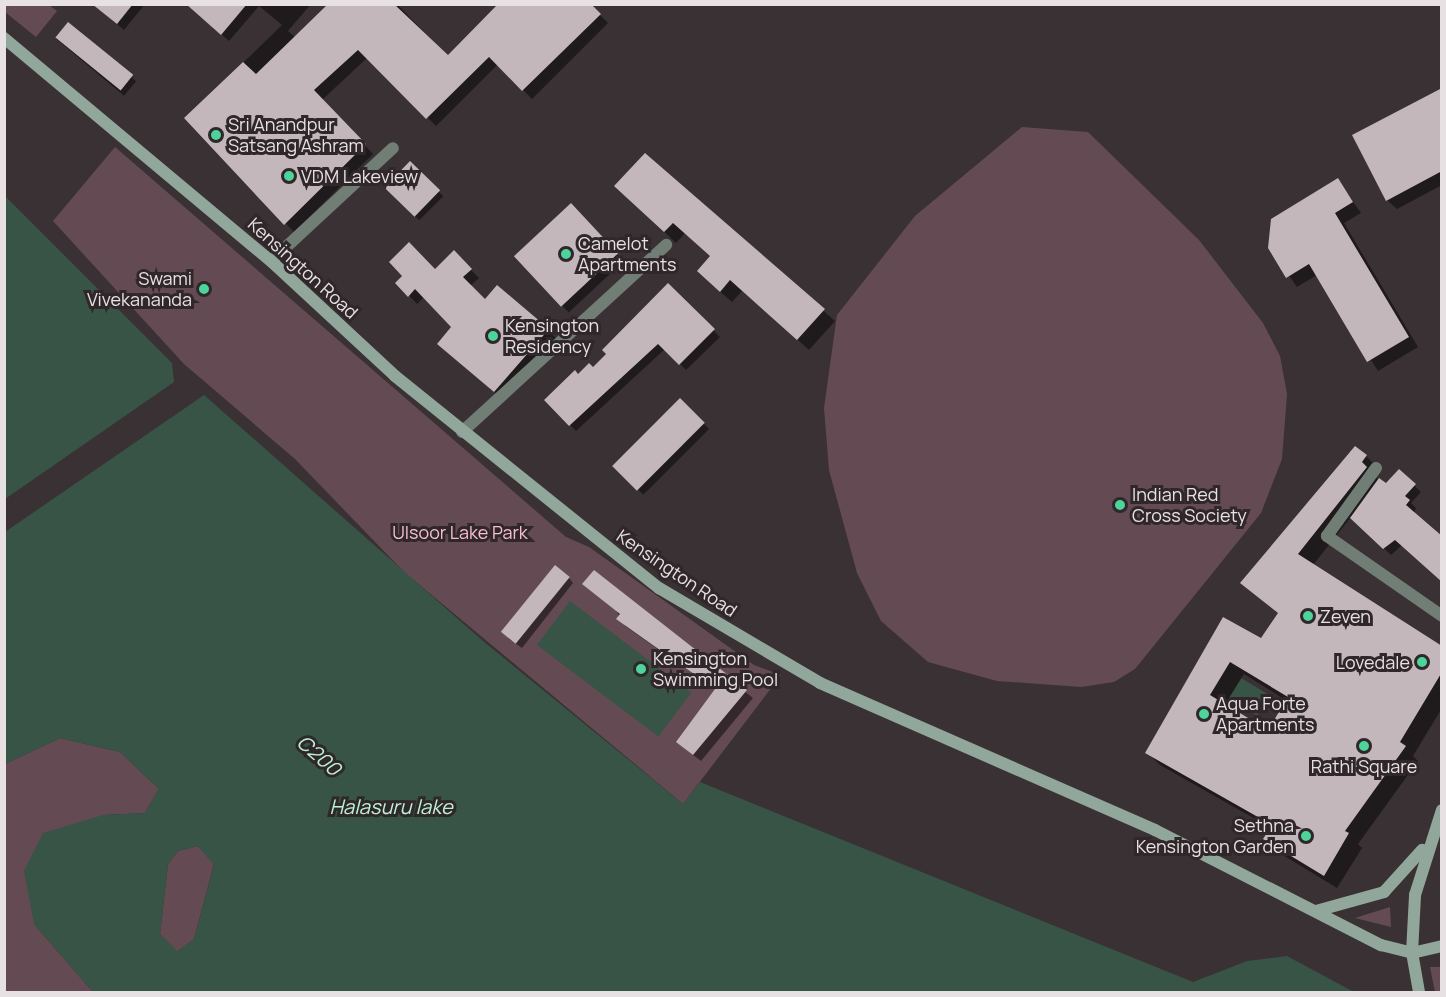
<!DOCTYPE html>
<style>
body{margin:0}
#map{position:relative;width:1446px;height:997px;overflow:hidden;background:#3a3134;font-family:Manrope,sans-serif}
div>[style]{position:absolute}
.green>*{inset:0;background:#644b53}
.water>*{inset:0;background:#375446;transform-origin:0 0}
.shadow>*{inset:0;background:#0007;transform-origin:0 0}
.building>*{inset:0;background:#c3b7bb;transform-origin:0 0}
.minor>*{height:12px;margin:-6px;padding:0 6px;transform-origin:6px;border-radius:6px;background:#707e76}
.secondary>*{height:12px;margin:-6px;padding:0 6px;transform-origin:6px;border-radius:6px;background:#92a79c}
.dots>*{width:16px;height:16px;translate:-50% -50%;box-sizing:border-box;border:3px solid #30272a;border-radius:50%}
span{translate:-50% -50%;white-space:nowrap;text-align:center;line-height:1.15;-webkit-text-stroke:6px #30272a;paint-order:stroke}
.poi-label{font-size:18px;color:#e8e1e3}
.left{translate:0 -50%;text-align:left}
.right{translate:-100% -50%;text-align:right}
.street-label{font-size:18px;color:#e8e1e3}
.park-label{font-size:18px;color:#f9bdd0}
.water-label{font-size:20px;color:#b9f3d5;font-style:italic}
.frame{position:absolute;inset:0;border:6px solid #e8e1e3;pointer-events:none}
</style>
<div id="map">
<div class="green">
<div style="clip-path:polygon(4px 5px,49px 5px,57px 11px,36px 37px,5px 12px)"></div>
<div style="clip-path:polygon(1022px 127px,1088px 132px,1199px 240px,1263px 323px,1280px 356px,1287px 394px,1282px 459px,1261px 513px,1135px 669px,1114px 682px,1081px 687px,997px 681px,928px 662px,881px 621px,857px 573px,829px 470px,824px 408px,837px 315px,915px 216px)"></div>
<div style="clip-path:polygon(115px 147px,566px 537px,589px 547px,754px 665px,781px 675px,683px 804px,404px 572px,295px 459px,184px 364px,53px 221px)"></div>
<div style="clip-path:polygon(60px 738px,120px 752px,159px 789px,145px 813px,103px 815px,34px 924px,93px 992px,5px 992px,5px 764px)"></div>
<div style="clip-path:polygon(198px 846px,214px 864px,194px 939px,177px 952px,160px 934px,168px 864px,178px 851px)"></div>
<div style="clip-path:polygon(1390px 907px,1391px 927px,1355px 918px)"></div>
<div style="clip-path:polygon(1430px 967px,1441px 967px,1441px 992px,1435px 992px)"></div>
</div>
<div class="water">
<div style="clip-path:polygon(4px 195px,172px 363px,174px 382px,5px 499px)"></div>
<div style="clip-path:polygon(evenodd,204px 395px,483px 641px,683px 804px,700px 782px,1193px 982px,1247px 961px,1287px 956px,1354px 992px,93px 992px,34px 924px,24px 871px,43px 833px,103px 815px,145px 813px,159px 789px,120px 752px,60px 738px,5px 764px,5px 532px,204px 395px,198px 846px,214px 865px,194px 939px,177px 951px,160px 934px,168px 864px,178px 851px,198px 846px)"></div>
<div style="left:570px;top:601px;width:152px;height:55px;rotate:37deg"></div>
<div style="left:1241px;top:678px;width:33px;height:24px;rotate:31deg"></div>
</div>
<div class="shadow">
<div style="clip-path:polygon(93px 4px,145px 4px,124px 30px)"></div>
<div style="clip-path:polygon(188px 4px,311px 4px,288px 31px,296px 38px,349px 4px,397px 4px,448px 57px,589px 4px,608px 23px,532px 99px,498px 64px,436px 126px,368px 57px,322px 100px,373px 154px,294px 232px,186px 118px,282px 25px,259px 6px,229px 41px)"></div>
<div style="left:68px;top:24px;width:89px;height:19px;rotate:40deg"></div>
<div style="clip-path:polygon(1442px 90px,1442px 185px,1397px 209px,1387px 200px)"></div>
<div style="clip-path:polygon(645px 155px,835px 321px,809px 350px,743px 290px,732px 302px,710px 283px,712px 257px,685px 233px,676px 243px,628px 197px)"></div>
<div style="left:410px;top:163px;width:47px;height:34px;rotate:45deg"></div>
<div style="clip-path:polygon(1338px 180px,1361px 213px,1344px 223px,1418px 347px,1378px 371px,1317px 275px,1297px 287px,1270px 248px)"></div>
<div style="left:571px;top:205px;width:77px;height:75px;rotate:47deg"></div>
<div style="clip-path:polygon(454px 253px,479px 278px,470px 286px,486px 301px,497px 287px,557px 339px,503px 399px,447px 352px,453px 327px,424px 297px,417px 304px,397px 283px,435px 271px)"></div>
<div style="clip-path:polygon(668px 285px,720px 337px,686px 370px,665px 349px,576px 431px,546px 400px,594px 369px)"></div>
<div style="left:680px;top:400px;width:41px;height:93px;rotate:45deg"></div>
<div style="clip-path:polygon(evenodd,1366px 456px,1379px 469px,1374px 476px,1386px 485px,1399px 471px,1421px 492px,1411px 503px,1416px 508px,1402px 545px,1391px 555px,1351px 517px,1313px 565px,1442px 648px,1442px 708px,1413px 756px,1418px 761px,1358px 844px,1362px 848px,1337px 888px,1278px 852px,1265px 839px,1271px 828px,1160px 765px,1147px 752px,1224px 619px,1261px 640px,1279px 614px,1242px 583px,1366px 456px,1244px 674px,1287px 701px,1268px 732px,1224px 706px,1244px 674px)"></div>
<div style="clip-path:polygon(594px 572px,753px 698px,701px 761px,684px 748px,716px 690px,625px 626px)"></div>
<div style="clip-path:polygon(569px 578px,573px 583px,522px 648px,508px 638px)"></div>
</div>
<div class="building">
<div style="clip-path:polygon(92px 4px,133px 4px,117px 24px)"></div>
<div style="clip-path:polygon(186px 4px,247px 4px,221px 35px)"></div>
<div style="clip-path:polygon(328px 4px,394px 4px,448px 55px,498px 4px,591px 4px,601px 14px,522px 91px,489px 57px,426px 119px,358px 50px,314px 90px,366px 144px,284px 225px,184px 118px,243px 62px,256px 74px)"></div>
<div style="left:68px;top:22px;width:84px;height:20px;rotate:39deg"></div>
<div style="clip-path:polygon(1442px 88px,1442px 171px,1386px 201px,1352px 135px)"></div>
<div style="clip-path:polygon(645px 153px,825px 309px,797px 340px,730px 280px,720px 292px,697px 271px,710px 256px,673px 223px,664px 232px,614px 186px)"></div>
<div style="left:410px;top:161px;width:42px;height:37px;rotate:44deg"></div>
<div style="clip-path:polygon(1338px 178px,1353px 202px,1335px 213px,1409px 337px,1367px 362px,1309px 264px,1286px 278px,1268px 248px,1271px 219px)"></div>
<div style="left:571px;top:203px;width:69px;height:78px;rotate:47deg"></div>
<div style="clip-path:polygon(409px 242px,435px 269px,454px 250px,472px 269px,463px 277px,485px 299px,497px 285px,549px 329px,494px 392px,437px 344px,451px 327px,415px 289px,408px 297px,395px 283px,402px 276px,389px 262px)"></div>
<div style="clip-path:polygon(668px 283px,715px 329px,679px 365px,658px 344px,569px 426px,544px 400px,575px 370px,578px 374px,589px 363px,593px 367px,606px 354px,602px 350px)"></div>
<div style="left:680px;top:398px;width:35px;height:96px;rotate:45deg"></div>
<div style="clip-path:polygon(evenodd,1355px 446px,1367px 455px,1362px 462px,1367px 467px,1298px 554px,1442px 646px,1442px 672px,1400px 742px,1406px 746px,1345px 831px,1349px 833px,1324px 876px,1263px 839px,1272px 825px,1145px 753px,1223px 617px,1261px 638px,1278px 613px,1240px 583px,1355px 446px,1230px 662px,1288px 697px,1268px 730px,1210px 695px,1230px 662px)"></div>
<div style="clip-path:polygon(1399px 469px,1416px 484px,1405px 496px,1410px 500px,1406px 505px,1442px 536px,1442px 582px,1395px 540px,1383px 549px,1350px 518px,1379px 478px,1386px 483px)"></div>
<div style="left:555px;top:565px;width:19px;height:86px;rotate:39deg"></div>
<div style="clip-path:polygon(594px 570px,747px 690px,693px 755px,676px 742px,715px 689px,616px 619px,620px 614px,582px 584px)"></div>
</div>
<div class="minor">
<div style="left:271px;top:261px;width:166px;rotate:-42.8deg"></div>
<div style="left:462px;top:432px;width:277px;rotate:-42.5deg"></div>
<div style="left:1376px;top:468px;width:84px;rotate:125.8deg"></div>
<div style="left:1327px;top:536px;width:140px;rotate:34.8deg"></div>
</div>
<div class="secondary">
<div style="left:4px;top:38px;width:348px;rotate:39.9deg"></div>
<div style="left:271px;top:261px;width:169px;rotate:42.8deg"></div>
<div style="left:395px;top:376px;width:339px;rotate:38.8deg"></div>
<div style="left:659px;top:588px;width:187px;rotate:30.5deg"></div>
<div style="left:820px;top:683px;width:366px;rotate:23.7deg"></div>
<div style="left:1155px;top:830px;width:254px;rotate:27deg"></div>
<div style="left:1381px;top:945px;width:32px;rotate:14deg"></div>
<div style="left:1412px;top:953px;width:31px;rotate:-13deg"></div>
<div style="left:1316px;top:911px;width:71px;rotate:-15.6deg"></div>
<div style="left:1384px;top:892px;width:57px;rotate:-47.9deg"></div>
<div style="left:1419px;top:992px;width:40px;rotate:-100deg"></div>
<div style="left:1412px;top:953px;width:58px;rotate:-87deg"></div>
<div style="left:1415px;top:895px;width:89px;rotate:-72.4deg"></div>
</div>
<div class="dots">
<div style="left:216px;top:135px;background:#4cd49b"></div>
<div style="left:289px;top:176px;background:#4cd49b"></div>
<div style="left:566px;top:254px;background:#4cd49b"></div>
<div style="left:204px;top:289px;background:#4cd49b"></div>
<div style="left:493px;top:336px;background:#4cd49b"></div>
<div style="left:1120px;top:505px;background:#4cd49b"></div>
<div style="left:1308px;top:616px;background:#4cd49b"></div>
<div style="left:1422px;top:662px;background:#4cd49b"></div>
<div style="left:641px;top:669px;background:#4cd49b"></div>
<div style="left:1204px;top:714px;background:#4cd49b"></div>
<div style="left:1364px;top:746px;background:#4cd49b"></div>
<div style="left:1306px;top:836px;background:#4cd49b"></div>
</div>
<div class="poi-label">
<span class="left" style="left:228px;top:135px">Sri Anandpur<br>Satsang Ashram</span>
<span class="left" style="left:301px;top:176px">VDM Lakeview</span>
<span class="left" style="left:578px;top:254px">Camelot<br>Apartments</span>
<span class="right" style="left:192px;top:289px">Swami<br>Vivekananda</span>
<span class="left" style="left:505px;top:336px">Kensington<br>Residency</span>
<span class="left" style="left:1132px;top:505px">Indian Red<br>Cross Society</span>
<span class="left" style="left:1320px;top:616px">Zeven</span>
<span class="left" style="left:653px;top:669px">Kensington<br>Swimming Pool</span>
<span class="right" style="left:1410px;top:662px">Lovedale</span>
<span class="left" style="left:1216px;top:714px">Aqua Forte<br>Apartments</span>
<span style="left:1364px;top:766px">Rathi Square</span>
<span class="right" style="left:1294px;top:836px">Sethna<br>Kensington Garden</span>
</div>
<div class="street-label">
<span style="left:303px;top:268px;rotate:42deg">Kensington Road</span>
<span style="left:677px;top:573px;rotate:34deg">Kensington Road</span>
</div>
<div class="park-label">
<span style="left:460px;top:532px">Ulsoor Lake Park</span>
</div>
<div class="water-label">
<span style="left:319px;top:755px;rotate:41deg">C200</span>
<span style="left:391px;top:806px">Halasuru lake</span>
</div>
<div class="frame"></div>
</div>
